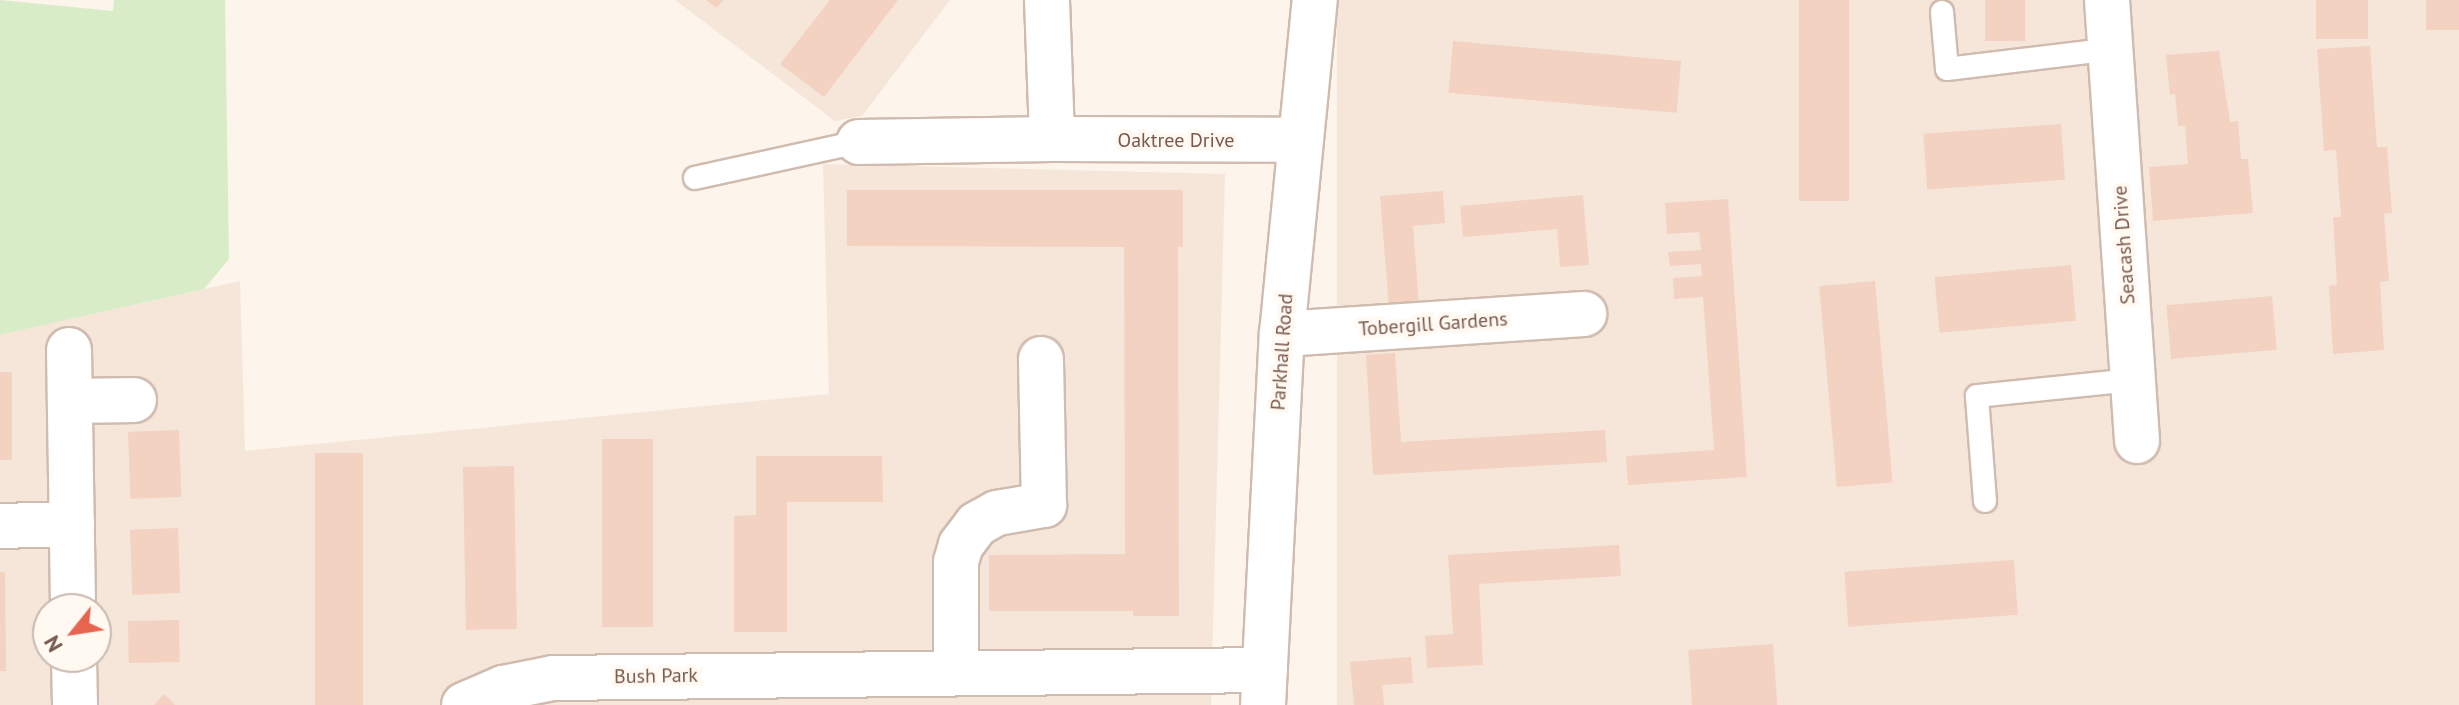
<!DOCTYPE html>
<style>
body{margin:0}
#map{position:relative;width:2459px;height:705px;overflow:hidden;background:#fdf4eb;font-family:"PT Sans",sans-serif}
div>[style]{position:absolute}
.residential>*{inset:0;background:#f5e6d9;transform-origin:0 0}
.green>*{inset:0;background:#d9ecc8}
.building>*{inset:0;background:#f3d2c2;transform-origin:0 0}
.roads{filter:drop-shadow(2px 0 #d0bbaf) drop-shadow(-2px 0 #d0bbaf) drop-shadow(0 2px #d0bbaf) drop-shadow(0 -2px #d0bbaf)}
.service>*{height:22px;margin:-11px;padding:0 11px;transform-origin:11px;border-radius:11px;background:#fff}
.minor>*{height:44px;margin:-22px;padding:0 22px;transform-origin:22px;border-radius:22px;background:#fff}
span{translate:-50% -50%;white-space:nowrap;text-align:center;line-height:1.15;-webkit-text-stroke:8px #fff9f2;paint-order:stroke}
.street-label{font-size:20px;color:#79594d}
.north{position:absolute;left:32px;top:593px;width:80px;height:80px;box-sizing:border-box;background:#fff9f2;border:2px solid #c9b9b0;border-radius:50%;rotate:240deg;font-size:22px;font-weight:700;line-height:32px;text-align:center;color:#79594d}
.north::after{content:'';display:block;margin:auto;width:28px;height:36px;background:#e76550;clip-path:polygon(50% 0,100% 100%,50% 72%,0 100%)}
</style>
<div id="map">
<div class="residential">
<div style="clip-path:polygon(675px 0,950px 0,862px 116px,835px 121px)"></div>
<div style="left:1337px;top:0;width:1122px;height:707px"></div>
<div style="clip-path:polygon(evenodd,823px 164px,1225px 174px,1211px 705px,0 705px,0 335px,240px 281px,245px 451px,829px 394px,823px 164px,48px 609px,96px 609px,96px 657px,48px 657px,48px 609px)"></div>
</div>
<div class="green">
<div style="clip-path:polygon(0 0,113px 11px,114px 0,225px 0,229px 259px,204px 289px,0 335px)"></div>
</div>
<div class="building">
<div style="clip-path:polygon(706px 0,723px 0,717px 8px)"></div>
<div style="clip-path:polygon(830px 0,898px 0,824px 97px,780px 64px)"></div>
<div style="left:1799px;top:0;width:50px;height:201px"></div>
<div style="left:1985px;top:0;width:40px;height:41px"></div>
<div style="left:2316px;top:0;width:52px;height:39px"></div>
<div style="left:2426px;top:0;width:33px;height:30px"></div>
<div style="left:1453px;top:41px;width:229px;height:52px;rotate:5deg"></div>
<div style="clip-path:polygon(2370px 46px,2377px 147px,2387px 147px,2392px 213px,2384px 214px,2389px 281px,2380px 282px,2384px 350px,2333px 354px,2329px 286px,2337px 285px,2333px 217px,2341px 217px,2336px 150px,2324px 151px,2317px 49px)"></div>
<div style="clip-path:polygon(2219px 51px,2230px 122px,2238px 121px,2241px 159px,2248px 159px,2253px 213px,2153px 221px,2149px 167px,2188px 164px,2185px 126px,2178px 126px,2175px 94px,2170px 95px,2166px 55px)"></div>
<div style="left:2061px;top:124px;width:56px;height:138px;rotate:86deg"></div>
<div style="clip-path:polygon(847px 190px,1183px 190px,1183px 247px,1178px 247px,1179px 616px,1133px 616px,1133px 611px,989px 611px,989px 555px,1125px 554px,1124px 247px,847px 246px)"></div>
<div style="clip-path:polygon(1443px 191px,1445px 223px,1413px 226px,1419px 305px,1389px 307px,1380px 196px)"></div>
<div style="clip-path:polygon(1583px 195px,1589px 265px,1560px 267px,1557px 229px,1463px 237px,1460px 206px)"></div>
<div style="clip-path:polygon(1728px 199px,1747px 477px,1628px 485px,1626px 456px,1714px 450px,1703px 297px,1674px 299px,1673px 278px,1702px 276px,1701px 264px,1670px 266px,1668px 252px,1701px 250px,1699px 232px,1667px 234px,1665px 203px)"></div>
<div style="left:2071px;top:265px;width:56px;height:137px;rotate:85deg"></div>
<div style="left:1875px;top:281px;width:202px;height:56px;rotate:85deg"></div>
<div style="left:2272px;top:296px;width:54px;height:106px;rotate:85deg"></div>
<div style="clip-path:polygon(1395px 353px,1401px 442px,1605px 430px,1607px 462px,1373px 475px,1366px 355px)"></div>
<div style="left:0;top:372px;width:12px;height:88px"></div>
<div style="left:179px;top:430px;width:67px;height:51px;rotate:88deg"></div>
<div style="left:602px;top:439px;width:51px;height:188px"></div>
<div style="left:315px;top:453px;width:48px;height:252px"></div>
<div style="clip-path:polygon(756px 456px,882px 456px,883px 502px,787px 502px,787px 632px,734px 632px,734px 516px,756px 515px)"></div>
<div style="left:514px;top:466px;width:163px;height:51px;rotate:89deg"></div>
<div style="left:178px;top:528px;width:65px;height:48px;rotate:88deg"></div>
<div style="clip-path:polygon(1619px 545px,1621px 576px,1479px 584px,1483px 665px,1427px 668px,1425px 636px,1453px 634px,1448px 555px)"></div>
<div style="left:2014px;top:560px;width:55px;height:170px;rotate:86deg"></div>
<div style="clip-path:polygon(0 572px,5px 572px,6px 671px,0 671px)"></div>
<div style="left:179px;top:620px;width:42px;height:51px;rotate:89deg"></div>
<div style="left:1773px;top:644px;width:61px;height:85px;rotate:86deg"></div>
<div style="clip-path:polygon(1411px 657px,1413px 683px,1382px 685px,1384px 705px,1354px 705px,1350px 662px)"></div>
<div style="clip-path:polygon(164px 694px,175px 705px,154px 705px)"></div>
</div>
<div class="roads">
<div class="service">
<div style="left:1942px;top:12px;width:57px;rotate:85deg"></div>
<div style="left:1947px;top:69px;width:166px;rotate:-6.9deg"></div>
<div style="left:695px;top:178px;width:168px;rotate:-12.4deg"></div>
<div style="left:1985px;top:501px;width:105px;rotate:-94.4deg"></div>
<div style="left:1977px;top:396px;width:157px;rotate:-5.9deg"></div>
</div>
<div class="minor">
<div style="left:1047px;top:0;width:139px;rotate:87.9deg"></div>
<div style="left:1052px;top:139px;width:248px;rotate:0.2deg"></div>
<div style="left:2107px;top:0;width:442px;rotate:86.1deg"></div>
<div style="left:859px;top:142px;width:193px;rotate:-0.9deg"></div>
<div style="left:1282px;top:334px;width:303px;rotate:-3.8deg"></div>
<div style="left:69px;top:350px;width:259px;rotate:89.1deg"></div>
<div style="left:71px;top:401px;width:63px;rotate:-0.9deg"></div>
<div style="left:0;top:526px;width:72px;rotate:-1.6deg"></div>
<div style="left:74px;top:657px;width:48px;rotate:88.8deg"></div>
<div style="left:956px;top:671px;width:109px;rotate:-90deg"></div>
<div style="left:956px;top:562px;width:18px;rotate:-74deg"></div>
<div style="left:961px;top:545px;width:26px;rotate:-53deg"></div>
<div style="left:977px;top:524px;width:23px;rotate:-29deg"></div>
<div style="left:997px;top:513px;width:48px;rotate:-9.7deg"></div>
<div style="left:1044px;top:505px;width:146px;rotate:-91.2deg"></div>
<div style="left:464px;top:705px;width:43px;rotate:-23.6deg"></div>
<div style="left:503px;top:688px;width:51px;rotate:-11.3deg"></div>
<div style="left:553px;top:678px;width:712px;rotate:-0.64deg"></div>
<div style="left:1263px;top:705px;width:371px;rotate:-87.1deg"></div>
<div style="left:1282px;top:334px;width:336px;rotate:-84.4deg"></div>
</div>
</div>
<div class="street-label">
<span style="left:1176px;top:140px">Oaktree Drive</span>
<span style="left:2124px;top:245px;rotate:-94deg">Seacash Drive</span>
<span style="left:1433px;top:324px;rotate:-4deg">Tobergill Gardens</span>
<span style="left:1282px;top:352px;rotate:-86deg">Parkhall Road</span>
<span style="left:656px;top:676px;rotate:-1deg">Bush Park</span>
</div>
<div class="north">N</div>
</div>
